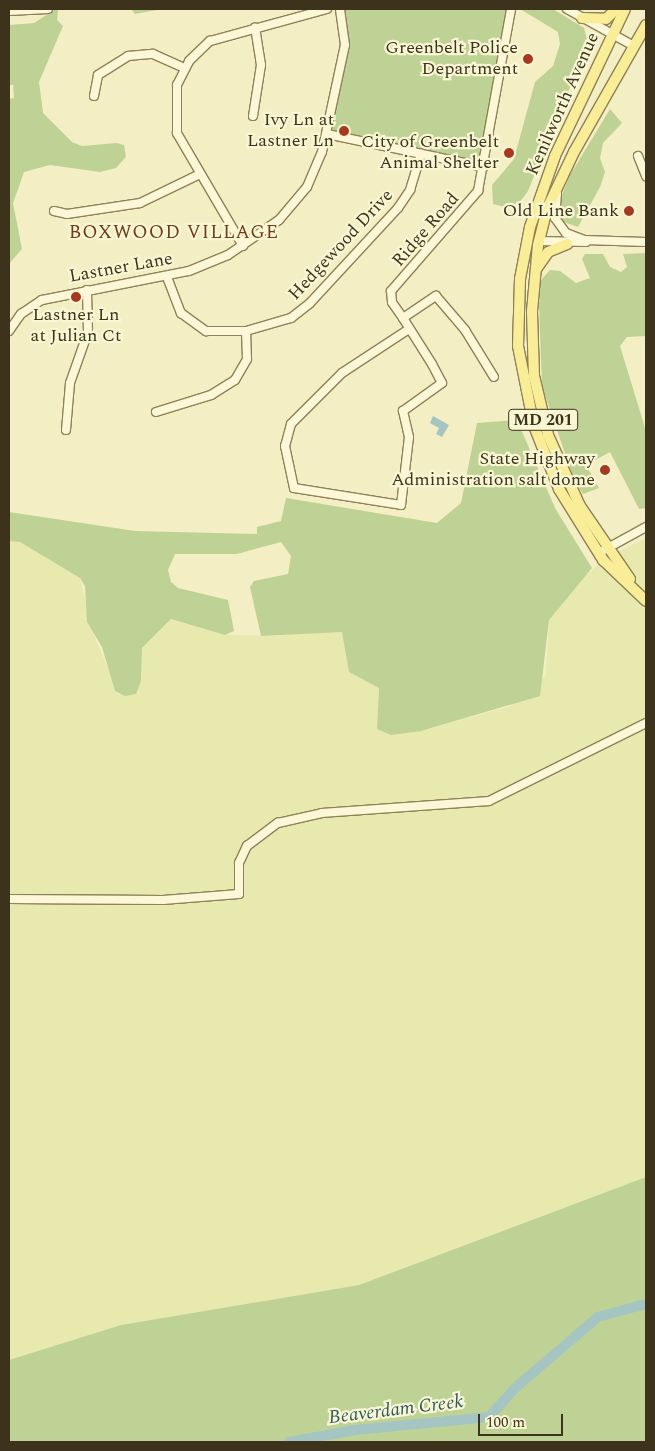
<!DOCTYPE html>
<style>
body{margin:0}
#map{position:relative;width:655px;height:1451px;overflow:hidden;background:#f3eec3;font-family:Spectral,serif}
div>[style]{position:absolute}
.farmland>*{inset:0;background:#e7e9af}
.green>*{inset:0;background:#bfd295}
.water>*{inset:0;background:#a5c5c2}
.river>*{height:10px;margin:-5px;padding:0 5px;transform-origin:5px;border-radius:5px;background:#a5c5c2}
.roads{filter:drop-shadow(1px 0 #8f8057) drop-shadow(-1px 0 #8f8057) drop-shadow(0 1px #8f8057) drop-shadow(0 -1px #8f8057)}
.minor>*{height:8px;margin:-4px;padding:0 4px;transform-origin:4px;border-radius:4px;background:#fcf8d7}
.major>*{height:10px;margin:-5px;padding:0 5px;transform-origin:5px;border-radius:5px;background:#f9ee97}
.dots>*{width:14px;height:14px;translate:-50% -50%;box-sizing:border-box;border:2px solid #f9f6d3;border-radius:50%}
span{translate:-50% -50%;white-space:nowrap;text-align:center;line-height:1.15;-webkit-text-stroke:4.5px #f9f6d3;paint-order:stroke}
.shield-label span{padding:1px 4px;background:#f9f6d3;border:1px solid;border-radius:4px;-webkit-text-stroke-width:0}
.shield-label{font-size:16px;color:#3d331d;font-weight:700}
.poi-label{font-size:18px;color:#3d331d}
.right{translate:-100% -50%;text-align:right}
.street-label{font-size:18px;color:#3d331d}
.neighbourhood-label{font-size:19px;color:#6f3b18;letter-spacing:1px}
.water-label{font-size:19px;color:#2b585f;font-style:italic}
.frame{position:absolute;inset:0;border:10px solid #3d331d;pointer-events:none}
.scale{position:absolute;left:478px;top:1414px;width:85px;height:22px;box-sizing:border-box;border:2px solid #3d331d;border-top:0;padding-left:6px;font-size:15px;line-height:18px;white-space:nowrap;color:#3d331d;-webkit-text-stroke:4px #f9f6d3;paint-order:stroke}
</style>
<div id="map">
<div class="farmland">
<div style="clip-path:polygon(645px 539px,646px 545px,646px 596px,611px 555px)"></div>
<div style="clip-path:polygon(9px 541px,20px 542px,80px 578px,93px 633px,119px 695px,141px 681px,142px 648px,171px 619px,225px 635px,276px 636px,336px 629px,346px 635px,349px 672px,379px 688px,377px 722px,421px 731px,511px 706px,546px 675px,549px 620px,571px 590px,603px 560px,646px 601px,646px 1177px,359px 1285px,121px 1325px,9px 1360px)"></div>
</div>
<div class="green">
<div style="clip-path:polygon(9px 9px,163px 9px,135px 14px,131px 9px,58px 10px,57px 20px,63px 26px,39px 82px,43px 113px,72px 142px,82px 146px,117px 143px,124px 145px,126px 157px,116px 168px,100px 172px,50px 165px,24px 172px,13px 203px,22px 249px,9px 264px,9px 99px,14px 98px,13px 85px,9px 85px,9px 25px,34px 23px,54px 10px)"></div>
<div style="clip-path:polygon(340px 9px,508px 9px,484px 167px,327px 134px,343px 58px)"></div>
<div style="clip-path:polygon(520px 9px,553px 9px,584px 28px,588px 43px,528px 191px,517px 206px,506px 207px,493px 204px,492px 185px,514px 159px,535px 82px,553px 66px,560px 44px,558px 32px)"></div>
<div style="clip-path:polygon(610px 109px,622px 123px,603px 143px,600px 158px,605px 172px,600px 187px,578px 227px,561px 221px,559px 202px,570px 175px)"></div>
<div style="clip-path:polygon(646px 253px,646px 336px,627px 337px,620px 346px,646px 431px,646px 508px,639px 509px,610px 452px,586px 465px,599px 488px,583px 494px,574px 480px,542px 386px,539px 305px,541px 280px,550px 270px,560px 271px,576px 283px,590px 278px,582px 259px,585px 254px,603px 254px,610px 267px,621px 272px,627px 267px,623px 254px)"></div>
<div style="clip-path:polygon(517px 420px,555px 508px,592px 568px,549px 620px,540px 696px,421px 731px,391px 735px,377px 729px,379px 688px,349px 672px,342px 632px,261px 636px,250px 587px,254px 581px,288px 574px,291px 556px,281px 542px,237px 554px,175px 554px,168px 570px,171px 582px,178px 588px,228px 600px,234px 631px,225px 635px,171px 619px,142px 648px,141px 681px,136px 694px,125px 696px,115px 691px,102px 647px,87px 622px,85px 586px,80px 578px,20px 542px,9px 541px,9px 512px,135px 531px,257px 534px,257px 527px,281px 521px,286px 498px,437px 523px,461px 503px,477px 423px)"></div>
<div style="clip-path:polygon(646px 1177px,646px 1442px,9px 1442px,9px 1360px,121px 1325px,359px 1285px)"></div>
</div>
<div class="water">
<div style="clip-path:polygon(433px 416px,449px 425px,442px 437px,436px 434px,439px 428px,430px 423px)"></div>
</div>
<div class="river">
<div style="left:289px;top:1442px;width:67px;rotate:-10.3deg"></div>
<div style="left:355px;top:1430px;width:135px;rotate:-5.5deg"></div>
<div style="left:489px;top:1417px;width:38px;rotate:-48deg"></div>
<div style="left:514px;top:1389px;width:111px;rotate:-40.6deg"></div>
<div style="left:598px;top:1317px;width:50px;rotate:-15.2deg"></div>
</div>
<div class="roads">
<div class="minor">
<div style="left:567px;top:9px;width:77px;rotate:28.9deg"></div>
<div style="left:9px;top:11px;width:39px;rotate:-3deg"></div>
<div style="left:94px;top:96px;width:21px;rotate:-79deg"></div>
<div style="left:98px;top:75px;width:36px;rotate:-32deg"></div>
<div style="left:128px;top:56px;width:25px;rotate:-5deg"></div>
<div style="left:153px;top:54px;width:34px;rotate:24deg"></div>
<div style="left:253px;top:116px;width:52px;rotate:-81.1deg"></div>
<div style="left:261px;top:65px;width:38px;rotate:-99deg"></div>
<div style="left:327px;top:134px;width:160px;rotate:11.9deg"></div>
<div style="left:638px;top:156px;width:22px;rotate:68deg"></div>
<div style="left:557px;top:194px;width:24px;rotate:95deg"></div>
<div style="left:555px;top:218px;width:19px;rotate:54deg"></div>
<div style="left:566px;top:233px;width:19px;rotate:21deg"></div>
<div style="left:584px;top:240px;width:62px;rotate:1.8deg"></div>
<div style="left:54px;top:211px;width:13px;rotate:13deg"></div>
<div style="left:67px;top:214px;width:74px;rotate:-8.6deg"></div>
<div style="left:140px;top:203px;width:67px;rotate:-25.8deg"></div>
<div style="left:539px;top:241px;width:47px;rotate:1.2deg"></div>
<div style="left:243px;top:246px;width:131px;rotate:-120.3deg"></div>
<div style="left:177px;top:133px;width:48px;rotate:-90deg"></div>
<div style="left:177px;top:85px;width:27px;rotate:-63deg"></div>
<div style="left:189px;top:61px;width:29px;rotate:-44deg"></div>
<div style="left:210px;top:41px;width:121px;rotate:-15.3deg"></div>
<div style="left:167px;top:277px;width:39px;rotate:69deg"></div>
<div style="left:181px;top:313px;width:31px;rotate:36deg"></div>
<div style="left:206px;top:331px;width:40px"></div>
<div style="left:246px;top:331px;width:47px;rotate:-16.1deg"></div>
<div style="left:291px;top:318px;width:24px;rotate:-38deg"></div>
<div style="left:310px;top:303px;width:129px;rotate:-47.2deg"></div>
<div style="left:398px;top:208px;width:22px;rotate:-56deg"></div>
<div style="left:410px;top:190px;width:38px;rotate:-73deg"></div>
<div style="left:403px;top:318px;width:40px;rotate:-34deg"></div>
<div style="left:436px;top:296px;width:45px;rotate:49.5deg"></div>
<div style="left:465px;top:330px;width:55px;rotate:58.3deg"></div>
<div style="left:409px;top:329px;width:80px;rotate:146.7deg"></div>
<div style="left:342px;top:373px;width:72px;rotate:135deg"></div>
<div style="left:291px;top:424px;width:23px;rotate:105deg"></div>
<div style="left:285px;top:446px;width:43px;rotate:77.9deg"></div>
<div style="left:294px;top:488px;width:108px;rotate:9deg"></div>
<div style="left:401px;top:505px;width:68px;rotate:-83.3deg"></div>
<div style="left:409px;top:437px;width:27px;rotate:-103deg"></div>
<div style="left:403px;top:411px;width:48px;rotate:-35.7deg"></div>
<div style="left:442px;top:383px;width:21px;rotate:-118deg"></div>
<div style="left:432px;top:364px;width:54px;rotate:-122.2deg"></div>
<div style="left:403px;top:318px;width:19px;rotate:-125deg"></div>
<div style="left:392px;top:302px;width:11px;rotate:-95deg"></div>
<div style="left:391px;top:291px;width:133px;rotate:-49deg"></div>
<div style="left:478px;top:191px;width:185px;rotate:-79.7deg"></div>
<div style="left:9px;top:331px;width:21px;rotate:-55deg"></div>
<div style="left:21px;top:314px;width:25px;rotate:-34deg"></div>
<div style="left:42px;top:300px;width:150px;rotate:-11.2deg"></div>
<div style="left:189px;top:271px;width:42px;rotate:-22.3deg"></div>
<div style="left:228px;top:255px;width:62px;rotate:-34.5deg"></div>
<div style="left:279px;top:220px;width:43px;rotate:-49.7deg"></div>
<div style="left:307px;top:187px;width:38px;rotate:-67deg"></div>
<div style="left:322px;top:152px;width:109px;rotate:-77.9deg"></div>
<div style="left:345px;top:45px;width:36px;rotate:-98deg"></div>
<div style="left:156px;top:412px;width:58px;rotate:-17.2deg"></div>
<div style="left:211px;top:395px;width:28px;rotate:-32deg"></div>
<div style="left:235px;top:380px;width:24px;rotate:-60deg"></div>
<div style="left:247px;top:359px;width:28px;rotate:-92deg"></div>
<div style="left:66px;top:430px;width:47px;rotate:-85.1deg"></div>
<div style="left:70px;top:383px;width:54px;rotate:-70.6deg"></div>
<div style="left:88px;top:332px;width:42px;rotate:-91.4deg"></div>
<div style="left:604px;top:550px;width:48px;rotate:-28.7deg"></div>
<div style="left:9px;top:899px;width:154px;rotate:0.4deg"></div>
<div style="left:163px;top:900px;width:76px;rotate:-4.5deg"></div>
<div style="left:239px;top:894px;width:31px;rotate:-90deg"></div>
<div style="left:239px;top:863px;width:19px;rotate:-65deg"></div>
<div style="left:247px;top:846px;width:39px;rotate:-37deg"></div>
<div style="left:278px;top:823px;width:45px;rotate:-12.8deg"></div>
<div style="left:322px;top:813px;width:167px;rotate:-4.1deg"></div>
<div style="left:489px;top:801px;width:175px;rotate:-26.4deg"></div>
</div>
<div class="major">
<div style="left:625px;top:9px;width:163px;rotate:115.5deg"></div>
<div style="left:555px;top:156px;width:75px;rotate:109.4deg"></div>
<div style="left:530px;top:227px;width:53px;rotate:100.9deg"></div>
<div style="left:520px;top:279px;width:67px;rotate:91.7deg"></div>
<div style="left:518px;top:346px;width:82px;rotate:78.7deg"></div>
<div style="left:534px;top:426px;width:68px;rotate:68.4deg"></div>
<div style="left:559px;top:489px;width:84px;rotate:58.2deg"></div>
<div style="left:603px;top:560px;width:59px;rotate:43.6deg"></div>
<div style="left:582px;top:18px;width:24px;rotate:2deg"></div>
<div style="left:606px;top:19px;width:14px;rotate:-45deg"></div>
<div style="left:537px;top:268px;width:19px;rotate:-55deg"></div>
<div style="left:548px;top:252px;width:21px;rotate:-23deg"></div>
<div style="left:630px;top:579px;width:88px;rotate:-124.4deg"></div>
<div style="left:580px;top:506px;width:78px;rotate:-114.3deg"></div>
<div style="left:548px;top:435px;width:61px;rotate:-103.3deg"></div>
<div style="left:534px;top:376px;width:65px;rotate:-91.8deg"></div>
<div style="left:532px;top:311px;width:66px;rotate:-84.8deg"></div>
<div style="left:538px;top:245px;width:37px;rotate:-76deg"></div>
<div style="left:547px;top:209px;width:63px;rotate:-64.7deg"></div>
<div style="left:574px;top:152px;width:146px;rotate:-60.4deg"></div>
</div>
</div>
<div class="dots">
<div style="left:528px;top:59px;background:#a53a20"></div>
<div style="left:344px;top:131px;background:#a53a20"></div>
<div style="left:509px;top:153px;background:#a53a20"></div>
<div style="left:629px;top:211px;background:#a53a20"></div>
<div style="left:76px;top:297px;background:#a53a20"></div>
<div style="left:605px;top:470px;background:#a53a20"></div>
</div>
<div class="shield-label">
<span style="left:543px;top:420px">MD 201</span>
</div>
<div class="poi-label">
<span class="right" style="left:518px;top:59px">Greenbelt Police<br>Department</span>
<span class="right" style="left:334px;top:131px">Ivy Ln at<br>Lastner Ln</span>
<span class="right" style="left:499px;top:153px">City of Greenbelt<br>Animal Shelter</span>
<span class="right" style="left:619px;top:211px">Old Line Bank</span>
<span style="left:76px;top:326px">Lastner Ln<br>at Julian Ct</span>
<span class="right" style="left:595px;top:470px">State Highway<br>Administration salt dome</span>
</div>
<div class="street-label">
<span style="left:563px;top:104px;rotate:-66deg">Kenilworth Avenue</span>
<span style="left:426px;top:230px;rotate:-49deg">Ridge Road</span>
<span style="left:341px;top:245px;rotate:-47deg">Hedgewood Drive</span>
<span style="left:121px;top:268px;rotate:-10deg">Lastner Lane</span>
</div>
<div class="neighbourhood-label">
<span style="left:174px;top:233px">BOXWOOD VILLAGE</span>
</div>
<div class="water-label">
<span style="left:396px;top:1410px;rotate:-7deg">Beaverdam Creek</span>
</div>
<div class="frame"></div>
<div class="scale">100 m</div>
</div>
